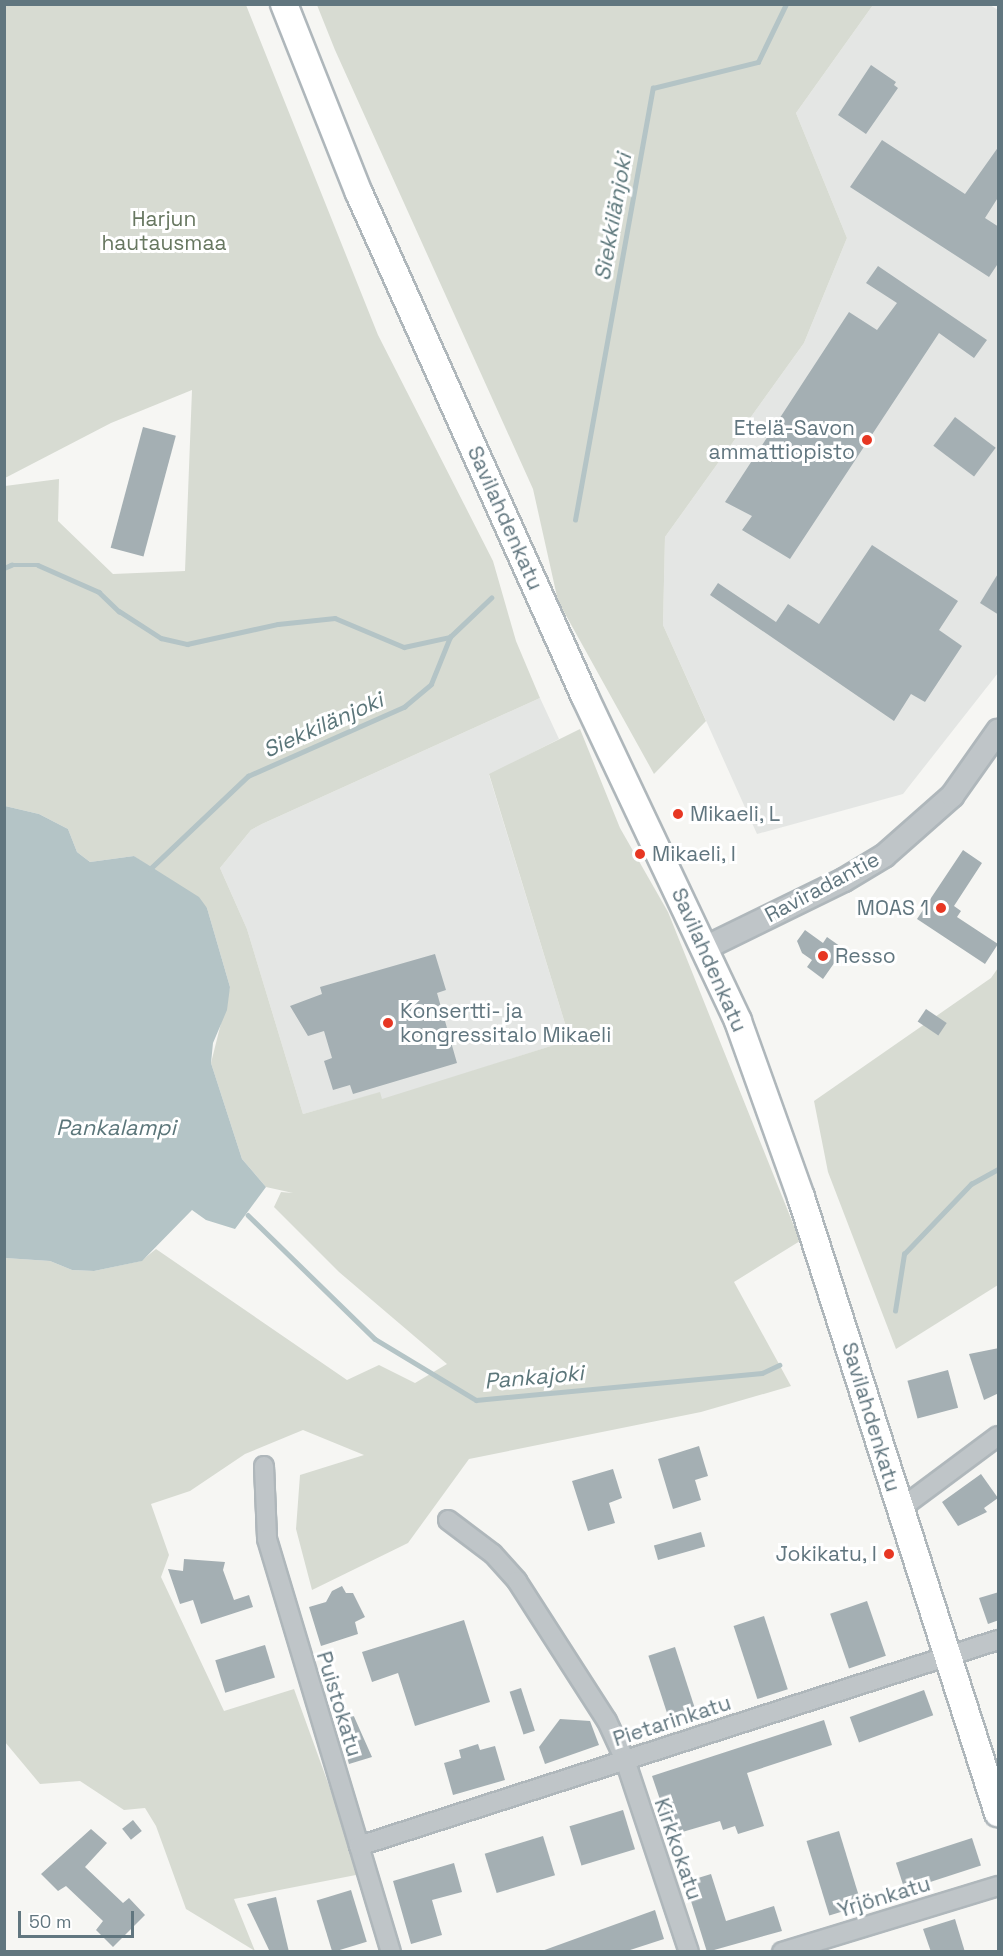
<!DOCTYPE html>
<meta charset="utf-8">
<style>
body{margin:0}
#map{position:relative;width:1003px;height:1956px;overflow:hidden;background:#f6f6f3;font-family:"Space Grotesk",sans-serif}
div>[style]{position:absolute}
.built>*{inset:0;background:#e4e6e4}
.green>*{inset:0;background:#d7dbd2}
.water>*{inset:0;background:#b4c4c6}
.stream>*{height:4.5px;margin:-2.25px;padding:0 2.25px;transform-origin:2.25px;border-radius:2.25px;background:#b4c4c6}
.building>*{inset:0;background:#a4afb3;transform-origin:0 0}
.roads{filter:drop-shadow(2px 0 #afb7bb) drop-shadow(-2px 0 #afb7bb) drop-shadow(0 2px #afb7bb) drop-shadow(0 -2px #afb7bb)}
.minor>*{height:18px;margin:-9px;padding:0 9px;transform-origin:9px;border-radius:9px;background:#bfc5c8}
.tertiary>*{height:22px;margin:-11px;padding:0 11px;transform-origin:11px;border-radius:11px;background:#bfc5c8}
.secondary>*{height:26px;margin:-13px;padding:0 13px;transform-origin:13px;border-radius:13px;background:#fff}
.dots>*{width:16px;height:16px;translate:-50% -50%;box-sizing:border-box;border:3px solid #fff;border-radius:50%}
span{translate:-50% -50%;white-space:nowrap;text-align:center;line-height:1.15;-webkit-text-stroke:6px #fff;paint-order:stroke}
.park-label{font-size:21px;color:#677760}
.poi-label{font-size:21px;color:#61767f}
.right{translate:-100% -50%;text-align:right}
.left{translate:0 -50%;text-align:left}
.street-label{font-size:21px;color:#61767f}
.water-label{font-size:22px;color:#5b767a;font-style:italic}
.frame{position:absolute;inset:0;border:6px solid #61767f;pointer-events:none}
.scale{position:absolute;left:18px;top:1911px;width:116px;height:27px;box-sizing:border-box;border:3px solid #61767f;border-top:0;padding-left:8px;font-size:18px;line-height:21px;white-space:nowrap;color:#61767f;-webkit-text-stroke:4px #fff;paint-order:stroke}
</style>
<div id="map">
<div class="built">
<div style="clip-path:polygon(873px 5px,990px 5px,998px 10px,998px 673px,903px 794px,757px 834px,663px 625px,665px 537px,804px 343px,847px 238px,796px 113px)"></div>
<div style="clip-path:polygon(540px 698px,559px 739px,489px 775px,570px 1040px,382px 1100px,379px 1093px,303px 1114px,247px 929px,220px 868px,251px 830px,262px 824px)"></div>
</div>
<div class="green">
<div style="clip-path:polygon(5px 5px,246px 5px,378px 335px,493px 561px,516px 641px,540px 698px,262px 824px,251px 830px,220px 868px,247px 929px,303px 1114px,380px 1092px,382px 1099px,570px 1040px,489px 774px,580px 729px,620px 828px,668px 912px,800px 1241px,734px 1282px,791px 1386px,701px 1412px,469px 1459px,408px 1543px,312px 1590px,296px 1529px,300px 1475px,364px 1455px,303px 1430px,245px 1454px,190px 1491px,151px 1504px,169px 1555px,161px 1577px,224px 1711px,294px 1689px,361px 1874px,234px 1899px,255px 1951px,186px 1909px,156px 1826px,145px 1808px,124px 1810px,80px 1781px,40px 1784px,5px 1742px,5px 1258px,50px 1261px,72px 1270px,94px 1271px,141px 1261px,156px 1249px,347px 1380px,379px 1365px,415px 1383px,447px 1364px,339px 1272px,274px 1207px,281px 1192px,293px 1193px,266px 1187px,242px 1159px,211px 1063px,230px 987px,207px 908px,134px 856px,90px 862px,77px 852px,68px 829px,39px 814px,5px 806px,5px 486px,59px 479px,58px 521px,113px 574px,185px 571px,192px 390px,111px 423px,5px 478px)"></div>
<div style="clip-path:polygon(317px 5px,873px 5px,796px 113px,847px 238px,804px 343px,665px 537px,663px 625px,706px 721px,654px 774px,558px 601px,533px 489px,335px 50px)"></div>
<div style="clip-path:polygon(998px 968px,998px 1285px,896px 1349px,828px 1172px,814px 1101px,991px 978px)"></div>
</div>
<div class="water">
<div style="clip-path:polygon(5px 806px,39px 814px,68px 829px,77px 852px,90px 862px,134px 856px,199px 897px,207px 908px,230px 987px,227px 1010px,213px 1043px,211px 1063px,242px 1159px,266px 1187px,235px 1229px,206px 1220px,192px 1210px,142px 1261px,94px 1271px,72px 1270px,50px 1261px,5px 1258px)"></div>
</div>
<div class="stream">
<div style="left:575px;top:520px;width:439px;rotate:-79.8deg"></div>
<div style="left:653px;top:88px;width:108px;rotate:-13.9deg"></div>
<div style="left:758px;top:62px;width:64px;rotate:-64.2deg"></div>
<div style="left:4px;top:568px;width:8px;rotate:-23deg"></div>
<div style="left:11px;top:565px;width:27px"></div>
<div style="left:38px;top:565px;width:67px;rotate:23.9deg"></div>
<div style="left:99px;top:592px;width:28px;rotate:44deg"></div>
<div style="left:119px;top:611px;width:50px;rotate:32.7deg"></div>
<div style="left:161px;top:638px;width:27px;rotate:13deg"></div>
<div style="left:187px;top:644px;width:93px;rotate:-12.4deg"></div>
<div style="left:278px;top:624px;width:57px;rotate:-6deg"></div>
<div style="left:335px;top:618px;width:75px;rotate:22.8deg"></div>
<div style="left:404px;top:647px;width:47px;rotate:-12.3deg"></div>
<div style="left:150px;top:869px;width:135px;rotate:-43.5deg"></div>
<div style="left:248px;top:776px;width:171px;rotate:-23.9deg"></div>
<div style="left:404px;top:707px;width:35px;rotate:-40deg"></div>
<div style="left:431px;top:684px;width:51px;rotate:-68deg"></div>
<div style="left:450px;top:637px;width:57px;rotate:-43.6deg"></div>
<div style="left:248px;top:1215px;width:177px;rotate:44.3deg"></div>
<div style="left:375px;top:1339px;width:118px;rotate:31.1deg"></div>
<div style="left:476px;top:1400px;width:287px;rotate:-5.4deg"></div>
<div style="left:762px;top:1373px;width:19px;rotate:-25deg"></div>
<div style="left:895px;top:1311px;width:58px;rotate:-81deg"></div>
<div style="left:904px;top:1254px;width:97px;rotate:-46.3deg"></div>
<div style="left:971px;top:1184px;width:31px;rotate:-29deg"></div>
</div>
<div class="building">
<div style="clip-path:polygon(871px 65px,896px 82px,894px 85px,898px 88px,866px 134px,838px 115px)"></div>
<div style="clip-path:polygon(882px 140px,965px 194px,999px 146px,999px 196px,985px 218px,999px 227px,999px 262px,989px 277px,850px 187px)"></div>
<div style="clip-path:polygon(878px 266px,987px 340px,974px 358px,939px 333px,790px 559px,742px 530px,752px 516px,725px 502px,849px 312px,877px 330px,897px 303px,866px 283px)"></div>
<div style="left:955px;top:417px;width:51px;height:36px;rotate:37deg"></div>
<div style="left:143px;top:427px;width:34px;height:125px;rotate:15deg"></div>
<div style="clip-path:polygon(872px 545px,958px 601px,939px 630px,962px 646px,925px 702px,911px 694px,894px 721px,710px 595px,718px 583px,776px 622px,788px 604px,819px 624px)"></div>
<div style="clip-path:polygon(999px 572px,999px 615px,980px 603px)"></div>
<div style="clip-path:polygon(963px 850px,982px 863px,954px 906px,961px 911px,957px 917px,998px 944px,985px 964px,917px 919px)"></div>
<div style="clip-path:polygon(805px 930px,823px 943px,827px 937px,844px 949px,823px 979px,807px 967px,812px 960px,802px 953px,797px 941px)"></div>
<div style="clip-path:polygon(435px 954px,446px 990px,437px 993px,457px 1063px,353px 1094px,350px 1085px,333px 1090px,324px 1061px,332px 1058px,324px 1031px,308px 1036px,290px 1006px,322px 994px,320px 987px)"></div>
<div style="left:926px;top:1009px;width:25px;height:15px;rotate:34deg"></div>
<div style="clip-path:polygon(999px 1348px,999px 1393px,984px 1400px,969px 1354px)"></div>
<div style="left:948px;top:1370px;width:39px;height:42px;rotate:75deg"></div>
<div style="clip-path:polygon(699px 1446px,708px 1476px,695px 1480px,701px 1500px,673px 1509px,658px 1459px)"></div>
<div style="clip-path:polygon(613px 1469px,622px 1498px,609px 1503px,615px 1523px,588px 1531px,572px 1481px)"></div>
<div style="clip-path:polygon(981px 1474px,998px 1498px,984px 1508px,987px 1512px,958px 1526px,942px 1502px)"></div>
<div style="left:701px;top:1532px;width:15px;height:49px;rotate:74deg"></div>
<div style="clip-path:polygon(184px 1559px,225px 1562px,223px 1570px,234px 1600px,249px 1595px,253px 1607px,201px 1624px,193px 1600px,180px 1604px,168px 1569px,183px 1571px)"></div>
<div style="clip-path:polygon(342px 1586px,346px 1593px,353px 1593px,365px 1617px,355px 1622px,358px 1634px,321px 1646px,309px 1607px,326px 1602px,332px 1591px)"></div>
<div style="clip-path:polygon(999px 1592px,999px 1620px,988px 1624px,979px 1598px)"></div>
<div style="left:867px;top:1601px;width:58px;height:39px;rotate:71deg"></div>
<div style="left:764px;top:1616px;width:77px;height:32px;rotate:72deg"></div>
<div style="clip-path:polygon(464px 1620px,490px 1702px,415px 1726px,398px 1673px,372px 1682px,362px 1652px)"></div>
<div style="left:265px;top:1645px;width:34px;height:52px;rotate:73deg"></div>
<div style="left:675px;top:1647px;width:73px;height:28px;rotate:72deg"></div>
<div style="left:521px;top:1688px;width:45px;height:12px;rotate:72deg"></div>
<div style="left:924px;top:1690px;width:27px;height:79px;rotate:70deg"></div>
<div style="clip-path:polygon(352px 1712px,372px 1757px,349px 1764px,343px 1744px,349px 1742px,340px 1717px)"></div>
<div style="clip-path:polygon(560px 1719px,590px 1721px,599px 1745px,545px 1764px,539px 1747px)"></div>
<div style="clip-path:polygon(824px 1720px,832px 1745px,747px 1773px,764px 1826px,738px 1834px,735px 1826px,723px 1830px,720px 1821px,672px 1835px,652px 1776px)"></div>
<div style="clip-path:polygon(478px 1744px,480px 1750px,495px 1746px,505px 1780px,453px 1795px,444px 1763px,461px 1758px,459px 1750px)"></div>
<div style="left:623px;top:1810px;width:41px;height:56px;rotate:73deg"></div>
<div style="left:133px;top:1820px;width:14px;height:14px;rotate:51deg"></div>
<div style="clip-path:polygon(91px 1829px,107px 1843px,85px 1867px,123px 1903px,129px 1898px,145px 1915px,113px 1947px,96px 1930px,103px 1921px,66px 1886px,58px 1891px,41px 1874px)"></div>
<div style="left:839px;top:1831px;width:78px;height:34px;rotate:73deg"></div>
<div style="left:543px;top:1836px;width:41px;height:61px;rotate:73deg"></div>
<div style="left:972px;top:1838px;width:29px;height:80px;rotate:72deg"></div>
<div style="clip-path:polygon(454px 1863px,462px 1892px,432px 1900px,442px 1935px,411px 1944px,393px 1881px)"></div>
<div style="clip-path:polygon(711px 1874px,726px 1921px,774px 1906px,782px 1931px,707px 1952px,685px 1882px)"></div>
<div style="left:351px;top:1890px;width:54px;height:36px;rotate:73deg"></div>
<div style="clip-path:polygon(276px 1897px,289px 1952px,270px 1952px,247px 1904px)"></div>
<div style="clip-path:polygon(655px 1910px,664px 1939px,624px 1952px,539px 1952px)"></div>
<div style="clip-path:polygon(955px 1919px,965px 1952px,931px 1952px,923px 1929px)"></div>
</div>
<div class="roads">
<div class="minor">
<div style="left:264px;top:1466px;width:73px;rotate:87.6deg"></div>
<div style="left:267px;top:1539px;width:431px;rotate:73.3deg"></div>
<div style="left:900px;top:1509px;width:122px;rotate:-36.7deg"></div>
<div style="left:448px;top:1520px;width:56px;rotate:37.1deg"></div>
<div style="left:493px;top:1554px;width:36px;rotate:48deg"></div>
<div style="left:517px;top:1581px;width:166px;rotate:57.3deg"></div>
<div style="left:607px;top:1721px;width:43px;rotate:65.2deg"></div>
<div style="left:625px;top:1760px;width:202px;rotate:71.6deg"></div>
<div style="left:359px;top:1846px;width:671px;rotate:-17.87deg"></div>
<div style="left:782px;top:1952px;width:226px;rotate:-17deg"></div>
</div>
<div class="tertiary">
<div style="left:705px;top:948px;width:155px;rotate:-26.1deg"></div>
<div style="left:844px;top:880px;width:47px;rotate:-31deg"></div>
<div style="left:884px;top:856px;width:91px;rotate:-41.4deg"></div>
<div style="left:952px;top:796px;width:80px;rotate:-54.7deg"></div>
</div>
<div class="secondary">
<div style="left:284px;top:4px;width:203px;rotate:68.4deg"></div>
<div style="left:359px;top:193px;width:552px;rotate:65.85deg"></div>
<div style="left:585px;top:697px;width:358px;rotate:64.7deg"></div>
<div style="left:738px;top:1021px;width:187px;rotate:70.3deg"></div>
<div style="left:801px;top:1197px;width:647px;rotate:72.27deg"></div>
</div>
</div>
<div class="dots">
<div style="left:867px;top:440px;background:#e73723"></div>
<div style="left:678px;top:814px;background:#e73723"></div>
<div style="left:640px;top:854px;background:#e73723"></div>
<div style="left:941px;top:908px;background:#e73723"></div>
<div style="left:823px;top:956px;background:#e73723"></div>
<div style="left:388px;top:1023px;background:#e73723"></div>
<div style="left:889px;top:1554px;background:#e73723"></div>
</div>
<div class="park-label">
<span style="left:164px;top:231px">Harjun<br>hautausmaa</span>
</div>
<div class="poi-label">
<span class="right" style="left:855px;top:440px">Etelä-Savon<br>ammattiopisto</span>
<span class="left" style="left:690px;top:814px">Mikaeli, L</span>
<span class="left" style="left:652px;top:854px">Mikaeli, I</span>
<span class="right" style="left:929px;top:908px">MOAS 1</span>
<span class="left" style="left:835px;top:956px">Resso</span>
<span class="left" style="left:400px;top:1023px">Konsertti- ja<br>kongressitalo Mikaeli</span>
<span class="right" style="left:877px;top:1554px">Jokikatu, I</span>
</div>
<div class="street-label">
<span style="left:505px;top:518px;rotate:66deg">Savilahdenkatu</span>
<span style="left:822px;top:887px;rotate:-28deg">Raviradantie</span>
<span style="left:709px;top:960px;rotate:66deg">Savilahdenkatu</span>
<span style="left:871px;top:1417px;rotate:73deg">Savilahdenkatu</span>
<span style="left:339px;top:1704px;rotate:73deg">Puistokatu</span>
<span style="left:672px;top:1721px;rotate:-18deg">Pietarinkatu</span>
<span style="left:678px;top:1849px;rotate:71deg">Kirkkokatu</span>
<span style="left:884px;top:1897px;rotate:-17deg">Yrjönkatu</span>
</div>
<div class="water-label">
<span style="left:613px;top:217px;rotate:-80deg">Siekkilänjoki</span>
<span style="left:323px;top:725px;rotate:-24deg">Siekkilänjoki</span>
<span style="left:116px;top:1128px">Pankalampi</span>
<span style="left:534px;top:1377px;rotate:-5deg">Pankajoki</span>
</div>
<div class="frame"></div>
<div class="scale">50 m</div>
</div>
